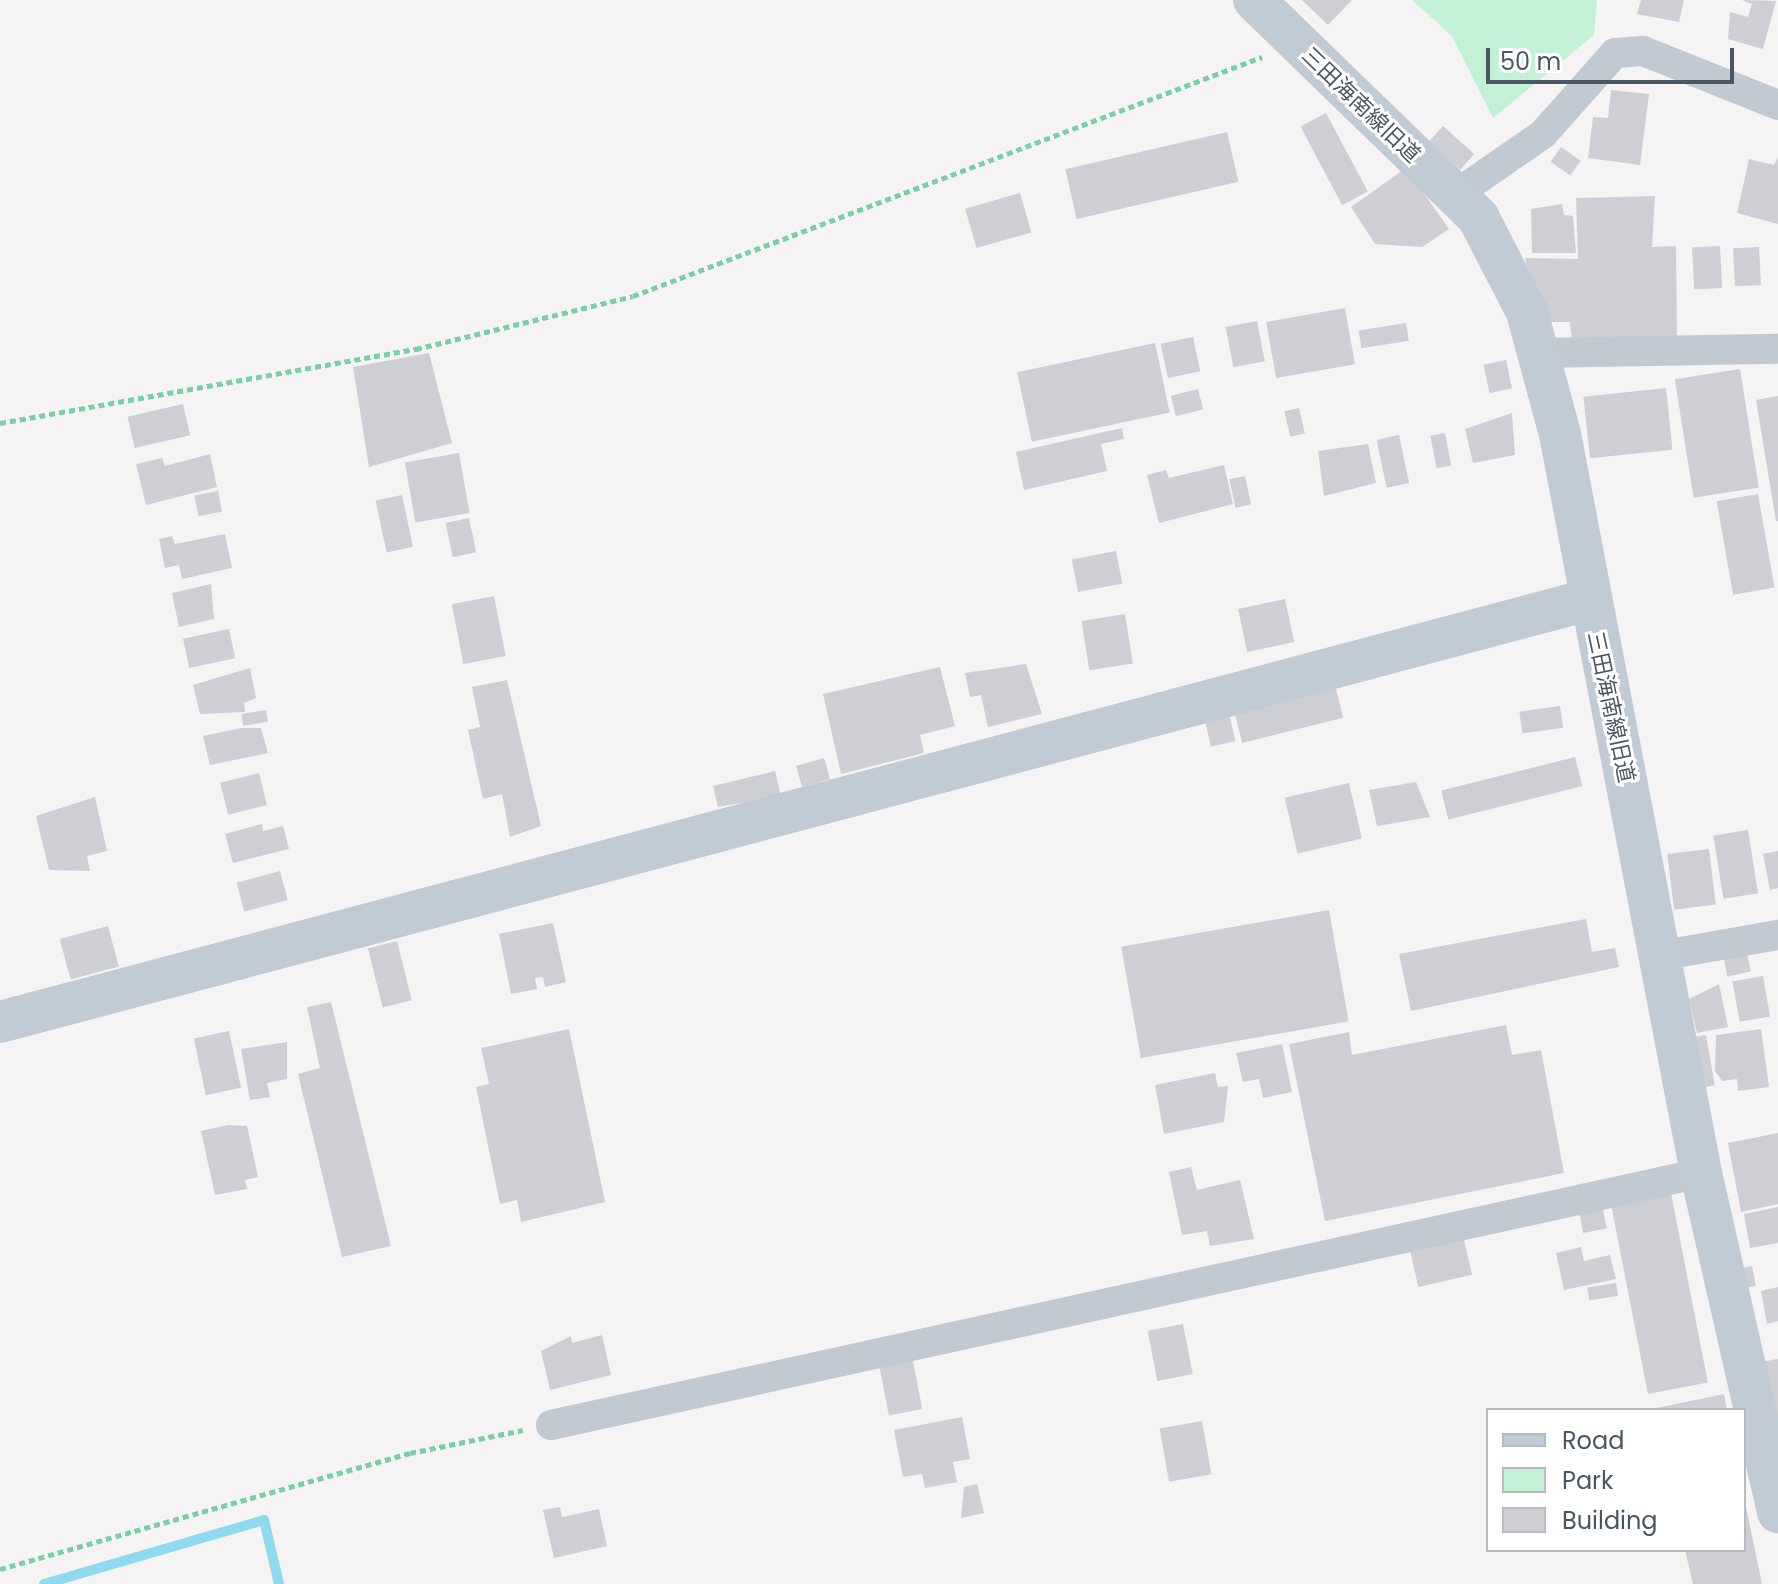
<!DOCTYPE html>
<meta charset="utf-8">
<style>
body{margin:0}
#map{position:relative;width:1778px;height:1584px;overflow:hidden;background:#f5f3f3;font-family:Poppins,"Noto Sans JP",sans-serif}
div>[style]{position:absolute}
.green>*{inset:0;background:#c3f1d5}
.stream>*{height:10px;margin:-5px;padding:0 5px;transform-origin:5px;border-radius:5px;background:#90daee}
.building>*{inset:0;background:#cdcfd5;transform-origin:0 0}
.path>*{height:5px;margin-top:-2.5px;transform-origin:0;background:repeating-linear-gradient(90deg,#7ad0a6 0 6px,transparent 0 10px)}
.street>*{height:30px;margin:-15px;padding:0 15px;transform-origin:15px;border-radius:15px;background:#c1cad2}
.secondary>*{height:42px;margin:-21px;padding:0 21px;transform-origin:21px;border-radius:21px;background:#c1cbd6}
span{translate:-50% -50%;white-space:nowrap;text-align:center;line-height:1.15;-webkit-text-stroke:6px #fff;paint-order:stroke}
.street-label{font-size:22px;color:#4a5661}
.legend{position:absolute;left:1486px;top:1408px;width:260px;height:144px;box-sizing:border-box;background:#fff;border:2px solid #b7bbc0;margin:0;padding:10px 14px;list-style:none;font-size:24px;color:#4a5661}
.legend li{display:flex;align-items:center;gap:16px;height:40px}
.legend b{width:40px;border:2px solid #b7bbc0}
.scale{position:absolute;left:1486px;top:48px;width:248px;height:36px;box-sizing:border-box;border:4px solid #4a5661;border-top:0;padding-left:10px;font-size:24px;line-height:28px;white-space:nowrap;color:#4a5661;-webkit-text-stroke:6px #fff;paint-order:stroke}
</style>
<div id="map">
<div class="green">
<div style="clip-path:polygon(1412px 0,1597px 0,1594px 35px,1493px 118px,1452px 36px)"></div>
</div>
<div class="stream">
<div style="left:44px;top:1584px;width:229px;rotate:-16.2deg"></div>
<div style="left:264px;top:1520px;width:66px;rotate:76.8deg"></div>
</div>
<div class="building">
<div style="clip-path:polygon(1302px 0,1352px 0,1328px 25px)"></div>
<div style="clip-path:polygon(1641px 0,1684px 0,1679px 22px,1637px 14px)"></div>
<div style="clip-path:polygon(1742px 0,1776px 1px,1763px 49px,1728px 39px,1730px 12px,1748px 17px,1752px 4px)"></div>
<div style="clip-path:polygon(1611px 90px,1649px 94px,1640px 165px,1588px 158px,1593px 117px,1608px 118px)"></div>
<div style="left:1326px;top:113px;width:89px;height:29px;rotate:62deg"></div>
<div style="left:1443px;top:126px;width:42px;height:21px;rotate:42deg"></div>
<div style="left:1227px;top:132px;width:51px;height:166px;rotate:77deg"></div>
<div style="left:1561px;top:147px;width:24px;height:18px;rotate:35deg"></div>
<div style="clip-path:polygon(1778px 157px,1778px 224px,1737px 213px,1749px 159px,1774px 165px)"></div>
<div style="clip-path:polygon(1406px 168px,1449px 229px,1422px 247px,1375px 244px,1351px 207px)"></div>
<div style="left:1020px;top:193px;width:41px;height:57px;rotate:74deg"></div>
<div style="clip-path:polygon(1655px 196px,1652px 247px,1676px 246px,1677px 336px,1572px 342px,1570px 322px,1539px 322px,1525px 258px,1578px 259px,1576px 198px)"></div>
<div style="clip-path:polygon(1562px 204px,1564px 215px,1573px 216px,1576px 253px,1532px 253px,1531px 209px)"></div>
<div style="left:1720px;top:246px;width:42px;height:28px;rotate:87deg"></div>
<div style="left:1759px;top:247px;width:38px;height:26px;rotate:87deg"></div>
<div style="left:1345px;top:308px;width:57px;height:80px;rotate:80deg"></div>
<div style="left:1257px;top:321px;width:41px;height:32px;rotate:79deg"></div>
<div style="left:1406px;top:323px;width:18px;height:48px;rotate:81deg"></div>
<div style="left:1193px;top:337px;width:35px;height:33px;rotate:78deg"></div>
<div style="left:1155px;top:343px;width:71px;height:141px;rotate:78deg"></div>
<div style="clip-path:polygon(429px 353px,452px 443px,369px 467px,353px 367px)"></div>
<div style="left:1506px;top:360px;width:29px;height:23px;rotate:78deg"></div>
<div style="left:1740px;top:369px;width:120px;height:66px;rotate:81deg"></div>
<div style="left:1666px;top:388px;width:62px;height:83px;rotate:84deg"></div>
<div style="left:1198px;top:389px;width:21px;height:28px;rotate:76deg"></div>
<div style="clip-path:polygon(1778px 396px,1778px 521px,1776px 521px,1756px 400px)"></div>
<div style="left:183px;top:404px;width:32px;height:57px;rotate:77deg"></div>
<div style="left:1299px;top:408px;width:26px;height:15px;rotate:77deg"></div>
<div style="clip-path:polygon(1512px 413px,1515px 455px,1473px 463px,1465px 429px)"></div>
<div style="clip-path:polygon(1122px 428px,1124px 439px,1101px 444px,1107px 471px,1024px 490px,1016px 452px)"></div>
<div style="left:1445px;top:433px;width:33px;height:15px;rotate:79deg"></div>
<div style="left:1399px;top:435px;width:49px;height:23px;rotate:78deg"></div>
<div style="clip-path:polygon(1368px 444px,1376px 483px,1324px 496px,1318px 451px)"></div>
<div style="left:459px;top:453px;width:61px;height:55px;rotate:80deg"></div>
<div style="clip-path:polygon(210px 454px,217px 487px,146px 505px,136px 464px,162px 458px,165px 466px)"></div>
<div style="clip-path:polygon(1224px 465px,1233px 504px,1159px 523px,1147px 475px,1166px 470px,1169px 478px)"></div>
<div style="left:1245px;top:476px;width:29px;height:16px;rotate:78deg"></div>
<div style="left:218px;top:491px;width:21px;height:24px;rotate:79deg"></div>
<div style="left:1758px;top:494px;width:95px;height:42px;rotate:80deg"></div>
<div style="left:402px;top:495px;width:53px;height:27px;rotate:78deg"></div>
<div style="left:469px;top:518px;width:35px;height:24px;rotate:78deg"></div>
<div style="clip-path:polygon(225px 534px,232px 568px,182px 579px,179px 565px,165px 568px,159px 539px,172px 536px,175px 544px)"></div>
<div style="left:1116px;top:551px;width:33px;height:45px;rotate:79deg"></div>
<div style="clip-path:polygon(211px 584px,214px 619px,179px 627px,172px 593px)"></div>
<div style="left:494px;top:596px;width:61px;height:43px;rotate:79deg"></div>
<div style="left:1285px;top:599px;width:44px;height:48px;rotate:78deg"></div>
<div style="left:1125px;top:614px;width:50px;height:44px;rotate:81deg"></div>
<div style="left:229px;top:629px;width:30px;height:47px;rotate:78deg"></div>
<div style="clip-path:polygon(1026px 664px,1042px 714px,988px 727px,981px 695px,970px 697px,965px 673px)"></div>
<div style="clip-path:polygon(940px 667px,955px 726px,920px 735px,924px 753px,841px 774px,823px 694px)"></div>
<div style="clip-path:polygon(250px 668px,256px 698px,244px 703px,245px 712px,200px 714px,193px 685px)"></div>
<div style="clip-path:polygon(507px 680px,541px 826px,510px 837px,502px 794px,483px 799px,468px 730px,480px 727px,472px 687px)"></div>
<div style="left:1334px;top:681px;width:38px;height:104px;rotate:76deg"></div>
<div style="left:1227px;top:705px;width:37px;height:25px;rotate:77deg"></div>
<div style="left:1560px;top:706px;width:22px;height:41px;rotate:82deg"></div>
<div style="left:266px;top:710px;width:12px;height:25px;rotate:81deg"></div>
<div style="clip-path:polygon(241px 728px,261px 728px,268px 753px,210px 765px,203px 736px)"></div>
<div style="left:1575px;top:757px;width:30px;height:138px;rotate:76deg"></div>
<div style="left:824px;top:758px;width:22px;height:29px;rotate:74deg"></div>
<div style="clip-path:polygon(775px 771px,781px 796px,718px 807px,713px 786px)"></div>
<div style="left:259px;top:773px;width:33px;height:40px;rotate:76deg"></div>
<div style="clip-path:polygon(1416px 782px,1430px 817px,1377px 826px,1369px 790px)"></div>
<div style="left:1349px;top:783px;width:57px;height:66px;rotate:77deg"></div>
<div style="clip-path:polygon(95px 797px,107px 851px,87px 856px,90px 871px,49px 870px,36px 816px)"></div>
<div style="clip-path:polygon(262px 824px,263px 831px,283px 826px,289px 849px,233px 863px,225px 834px)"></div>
<div style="left:1748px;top:830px;width:64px;height:35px;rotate:81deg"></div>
<div style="left:1709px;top:849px;width:56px;height:42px;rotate:83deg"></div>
<div style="clip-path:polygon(1778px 851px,1778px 888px,1770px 890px,1763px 854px)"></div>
<div style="left:280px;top:871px;width:30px;height:45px;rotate:75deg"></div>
<div style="left:1329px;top:910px;width:113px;height:211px;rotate:80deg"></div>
<div style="clip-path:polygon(1586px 919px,1592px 952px,1615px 948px,1619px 967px,1411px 1011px,1399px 954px)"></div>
<div style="clip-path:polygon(553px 923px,566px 982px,545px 987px,543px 977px,535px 978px,537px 989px,511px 994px,499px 934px)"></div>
<div style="left:108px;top:926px;width:42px;height:50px;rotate:75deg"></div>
<div style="left:397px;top:941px;width:61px;height:30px;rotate:76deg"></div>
<div style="left:1747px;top:953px;width:19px;height:24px;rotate:78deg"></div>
<div style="left:1763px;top:976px;width:41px;height:31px;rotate:80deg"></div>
<div style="clip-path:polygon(1719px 984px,1728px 1027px,1697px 1033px,1689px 999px)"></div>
<div style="clip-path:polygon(331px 1002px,391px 1246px,342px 1257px,298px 1074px,320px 1068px,307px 1007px)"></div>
<div style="clip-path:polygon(1506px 1025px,1512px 1055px,1541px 1050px,1564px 1173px,1325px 1221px,1289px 1044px,1349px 1032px,1352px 1055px)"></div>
<div style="clip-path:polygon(569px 1029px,605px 1202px,521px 1222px,517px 1200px,500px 1204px,476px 1087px,489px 1084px,481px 1048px)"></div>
<div style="clip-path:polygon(1761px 1029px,1769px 1087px,1738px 1091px,1737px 1079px,1722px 1081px,1715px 1071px,1716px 1035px)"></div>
<div style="left:229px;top:1031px;width:58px;height:36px;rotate:78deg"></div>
<div style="left:1706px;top:1035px;width:51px;height:11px;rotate:80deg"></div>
<div style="clip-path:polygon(287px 1042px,287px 1079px,267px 1083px,270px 1097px,250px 1100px,241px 1049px)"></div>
<div style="clip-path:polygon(1282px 1044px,1292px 1092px,1263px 1098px,1259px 1079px,1243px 1082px,1236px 1053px)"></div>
<div style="clip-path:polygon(1215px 1073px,1218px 1087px,1228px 1086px,1224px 1122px,1164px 1134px,1155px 1085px)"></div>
<div style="clip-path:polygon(228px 1125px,247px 1126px,258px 1177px,245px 1180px,247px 1189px,215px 1195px,201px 1131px)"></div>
<div style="clip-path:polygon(1778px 1133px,1778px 1204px,1741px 1212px,1728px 1143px)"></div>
<div style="clip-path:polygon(1191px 1167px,1197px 1190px,1240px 1180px,1254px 1239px,1210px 1246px,1207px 1231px,1182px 1235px,1169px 1172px)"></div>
<div style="left:1671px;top:1193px;width:193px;height:61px;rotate:79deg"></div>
<div style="left:1602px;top:1204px;width:25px;height:24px;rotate:79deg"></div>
<div style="clip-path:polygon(1778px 1207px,1778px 1243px,1750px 1248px,1744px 1214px)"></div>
<div style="left:1461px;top:1227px;width:49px;height:55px;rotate:77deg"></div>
<div style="clip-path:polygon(1581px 1247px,1584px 1261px,1610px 1255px,1616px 1279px,1564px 1290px,1556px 1253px)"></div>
<div style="left:1752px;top:1266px;width:20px;height:16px;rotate:79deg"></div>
<div style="left:1616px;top:1283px;width:13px;height:29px;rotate:81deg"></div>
<div style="clip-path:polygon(1778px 1287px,1778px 1321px,1767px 1324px,1761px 1291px)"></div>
<div style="left:1183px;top:1324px;width:51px;height:36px;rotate:79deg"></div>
<div style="clip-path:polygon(602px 1335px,611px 1375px,550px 1390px,541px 1351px,571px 1336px,572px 1343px)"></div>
<div style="left:912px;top:1356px;width:54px;height:34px;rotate:79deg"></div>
<div style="clip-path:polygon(1778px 1359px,1778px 1474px,1755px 1363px)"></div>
<div style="clip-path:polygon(1724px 1394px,1727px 1410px,1652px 1410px,1652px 1409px)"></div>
<div style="clip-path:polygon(962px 1417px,970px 1459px,953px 1462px,957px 1482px,925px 1488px,922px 1474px,903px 1477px,894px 1430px)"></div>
<div style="left:1202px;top:1421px;width:54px;height:43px;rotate:80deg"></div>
<div style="clip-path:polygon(977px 1484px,984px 1513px,961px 1518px,964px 1487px)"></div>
<div style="clip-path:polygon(1745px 1502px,1762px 1584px,1693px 1584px,1685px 1550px,1744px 1550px)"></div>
<div style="clip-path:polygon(560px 1507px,562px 1517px,599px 1509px,607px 1546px,554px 1558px,543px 1510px)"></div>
</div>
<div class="path">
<div style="left:0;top:423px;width:423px;rotate:-10.1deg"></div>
<div style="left:416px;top:349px;width:223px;rotate:-13.7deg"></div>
<div style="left:633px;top:296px;width:673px;rotate:-20.81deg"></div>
<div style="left:0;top:1569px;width:426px;rotate:-15.8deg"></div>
<div style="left:410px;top:1453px;width:115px;rotate:-11.5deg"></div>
</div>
<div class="street">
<div style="left:1455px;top:195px;width:107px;rotate:-34.7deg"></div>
<div style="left:1543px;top:134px;width:108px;rotate:-48.4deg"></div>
<div style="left:1615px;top:53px;width:28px;rotate:-4deg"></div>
<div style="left:1643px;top:51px;width:145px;rotate:21.8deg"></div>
<div style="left:1538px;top:353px;width:240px;rotate:-1deg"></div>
<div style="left:1664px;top:955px;width:116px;rotate:-10deg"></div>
<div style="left:551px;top:1425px;width:1177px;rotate:-12.36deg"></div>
</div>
<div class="secondary">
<div style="left:1254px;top:0;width:312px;rotate:44.1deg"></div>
<div style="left:1478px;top:217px;width:107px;rotate:62.7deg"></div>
<div style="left:1527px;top:312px;width:126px;rotate:74.9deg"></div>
<div style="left:1560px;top:434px;width:752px;rotate:79.2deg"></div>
<div style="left:1701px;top:1173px;width:348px;rotate:77.2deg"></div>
<div style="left:0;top:1022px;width:1643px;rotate:-14.88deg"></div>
</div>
<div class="street-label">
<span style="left:1361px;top:105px;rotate:44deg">三田海南線旧道</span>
<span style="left:1611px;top:707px;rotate:78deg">三田海南線旧道</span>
</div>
<ul class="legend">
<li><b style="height:10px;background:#c1cbd6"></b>Road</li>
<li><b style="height:22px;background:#c3f1d5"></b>Park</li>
<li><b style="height:22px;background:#cdcfd5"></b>Building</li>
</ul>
<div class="scale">50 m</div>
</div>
